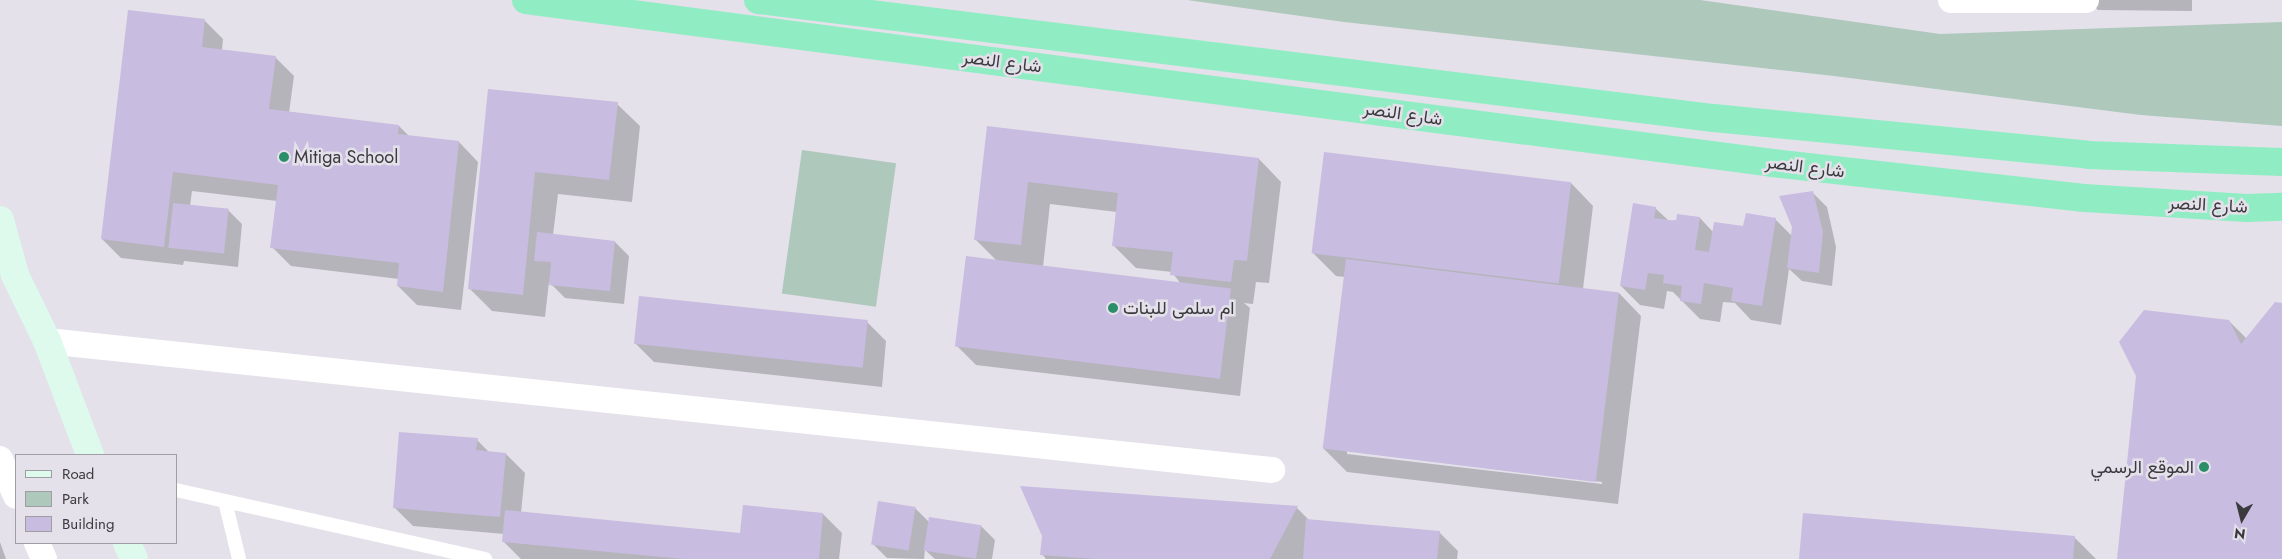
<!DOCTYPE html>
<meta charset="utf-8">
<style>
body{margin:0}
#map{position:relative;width:2282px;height:559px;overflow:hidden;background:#e4e1ea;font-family:Jost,Vazirmatn,sans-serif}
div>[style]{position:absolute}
.green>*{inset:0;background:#aec8bb;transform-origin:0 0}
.shadow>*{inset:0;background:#0003}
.building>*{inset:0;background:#c8bce0;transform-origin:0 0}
.lane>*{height:14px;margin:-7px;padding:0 7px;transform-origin:7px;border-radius:7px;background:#fff}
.street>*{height:26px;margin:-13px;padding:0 13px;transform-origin:13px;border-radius:13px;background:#fff}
.secondary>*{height:28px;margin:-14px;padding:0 14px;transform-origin:14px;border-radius:14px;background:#defaed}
.highway>*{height:28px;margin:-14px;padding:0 14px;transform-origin:14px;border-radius:14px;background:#90edc3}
.dots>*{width:14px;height:14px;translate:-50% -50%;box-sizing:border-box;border:2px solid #e4e1ea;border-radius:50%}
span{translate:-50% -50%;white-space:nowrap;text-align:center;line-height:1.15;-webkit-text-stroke:5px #e4e1ea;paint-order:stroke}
.street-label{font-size:18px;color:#3b3a3e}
.poi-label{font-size:18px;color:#3b3a3e}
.left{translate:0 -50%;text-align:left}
.right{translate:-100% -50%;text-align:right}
.legend{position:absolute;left:15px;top:454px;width:162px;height:90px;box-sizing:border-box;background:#e4e1ea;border:1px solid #a09ea5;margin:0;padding:6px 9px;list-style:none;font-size:15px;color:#3b3a3e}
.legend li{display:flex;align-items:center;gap:10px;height:25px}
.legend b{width:25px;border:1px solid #a09ea5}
.north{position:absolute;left:2217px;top:494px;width:50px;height:50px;-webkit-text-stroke:4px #e4e1ea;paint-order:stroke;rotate:188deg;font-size:14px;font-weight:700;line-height:20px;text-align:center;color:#3b3a3e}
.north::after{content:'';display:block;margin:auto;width:18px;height:22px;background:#3b3a3e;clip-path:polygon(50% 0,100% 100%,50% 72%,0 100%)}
</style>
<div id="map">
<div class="green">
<div style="clip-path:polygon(1187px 0,1700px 0,1940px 34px,2282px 22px,2282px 126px,2141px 115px,1834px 76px,1344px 22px)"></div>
<div style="left:802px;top:150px;width:95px;height:145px;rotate:8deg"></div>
</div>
<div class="shadow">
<div style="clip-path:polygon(2088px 0,2192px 0,2192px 11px,2098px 10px)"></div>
<div style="clip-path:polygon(204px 20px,223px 39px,222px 50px,275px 57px,294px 76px,289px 113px,399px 126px,409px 136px,459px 142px,478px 162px,461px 310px,417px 305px,398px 286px,399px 279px,291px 266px,272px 247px,277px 201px,192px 191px,190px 206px,228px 210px,242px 224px,238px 267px,184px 261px,183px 265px,121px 258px,102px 239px)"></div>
<div style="clip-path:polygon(489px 91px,617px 104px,640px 126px,632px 202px,558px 194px,553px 235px,615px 242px,629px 256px,624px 304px,565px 298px,549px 282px,545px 317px,492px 311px,469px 288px)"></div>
<div style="clip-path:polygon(evenodd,988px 127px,1259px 159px,1281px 182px,1269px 283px,1256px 282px,1253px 304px,1244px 303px,1250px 308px,1240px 396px,976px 365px,957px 346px,997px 261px,975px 239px,988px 127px,1050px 204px,1117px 212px,1113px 245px,1136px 268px,1172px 272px,1180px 283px,1043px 267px,1050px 204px)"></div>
<div style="clip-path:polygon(evenodd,1571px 183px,1593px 206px,1583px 289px,1619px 293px,1641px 316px,1618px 504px,1347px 472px,1324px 449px,1345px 277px,1336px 276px,1313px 253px,1571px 183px,1347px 451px,1602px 482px,1602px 484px,1347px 454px,1347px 451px)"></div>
<div style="clip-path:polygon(1813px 193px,1827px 207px,1836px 247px,1832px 286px,1802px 281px,1789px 269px,1781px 325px,1751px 320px,1735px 303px,1723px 302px,1720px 322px,1700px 319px,1673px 292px,1667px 291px,1664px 309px,1640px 305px,1621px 286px,1655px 208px,1669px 221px,1700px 218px,1713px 232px,1775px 219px,1792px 236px)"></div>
<div style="clip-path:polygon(2282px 304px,2282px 559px,2118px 559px,2229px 321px,2247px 339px)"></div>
<div style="clip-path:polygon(867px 322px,886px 341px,882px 387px,654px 362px,635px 343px)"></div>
<div style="clip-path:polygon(477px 440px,490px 453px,506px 454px,525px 473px,521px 513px,741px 534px,823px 514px,842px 533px,839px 559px,521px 559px,503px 541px,504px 534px,413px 526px,394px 507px)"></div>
<div style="clip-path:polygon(1022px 487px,1297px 508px,1310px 521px,1439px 532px,1458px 551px,1457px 559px,1304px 559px,1305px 556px,1303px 559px,1046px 559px,1042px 554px,1043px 536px)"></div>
<div style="clip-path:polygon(915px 508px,930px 523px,930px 519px,981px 526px,995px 540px,992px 559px,935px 559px,925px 550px,924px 559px,887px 558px,873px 544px)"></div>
<div style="clip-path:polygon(2075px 538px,2096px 559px,1801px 559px)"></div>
<div style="clip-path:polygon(0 542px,6px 559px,0 559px)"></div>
</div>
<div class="building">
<div style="clip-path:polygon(128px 10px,205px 19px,202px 47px,276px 56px,269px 109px,399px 125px,398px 134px,459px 141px,443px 292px,397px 286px,399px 263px,270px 248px,278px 185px,173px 172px,164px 247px,101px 239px)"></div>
<div style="clip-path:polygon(488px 89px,618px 102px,609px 180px,535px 172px,523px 295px,468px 289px)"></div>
<div style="clip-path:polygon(987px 126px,1259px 158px,1247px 261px,1234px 260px,1231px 282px,1170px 275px,1173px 252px,1112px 246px,1118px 193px,1028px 182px,1021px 245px,974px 240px)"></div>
<div style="left:1324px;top:152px;width:249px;height:102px;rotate:7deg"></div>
<div style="clip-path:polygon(1813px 191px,1823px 232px,1819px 273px,1787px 268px,1792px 227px,1779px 196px)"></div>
<div style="left:173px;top:203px;width:56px;height:45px;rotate:6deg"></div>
<div style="clip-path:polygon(1633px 203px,1656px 207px,1654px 218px,1676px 221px,1677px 214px,1700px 217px,1695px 250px,1709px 252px,1714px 222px,1743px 226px,1746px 213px,1776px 218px,1762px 306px,1731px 301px,1733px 288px,1704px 283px,1701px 304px,1680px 301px,1682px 286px,1663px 283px,1664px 275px,1648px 273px,1645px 290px,1620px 286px)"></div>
<div style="clip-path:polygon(537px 232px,615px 241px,610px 291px,549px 285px,551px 262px,534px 261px)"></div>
<div style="left:966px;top:256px;width:267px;height:91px;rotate:7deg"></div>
<div style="left:1346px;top:259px;width:275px;height:191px;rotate:7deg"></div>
<div style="left:639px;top:296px;width:230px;height:48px;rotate:6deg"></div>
<div style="clip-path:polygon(2275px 302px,2282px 303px,2282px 559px,2117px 559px,2136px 376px,2119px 342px,2144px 310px,2229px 320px,2241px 344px)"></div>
<div style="clip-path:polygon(399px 432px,478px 438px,476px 450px,506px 453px,500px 517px,393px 508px)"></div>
<div style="clip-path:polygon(1020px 486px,1298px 506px,1270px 559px,1095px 559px,1040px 555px,1042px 536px)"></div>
<div style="left:878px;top:501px;width:38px;height:44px;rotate:9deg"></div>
<div style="clip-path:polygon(743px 505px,823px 513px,819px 559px,683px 559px,502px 542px,505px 510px,740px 533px)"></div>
<div style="clip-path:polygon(1803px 513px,2075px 536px,2073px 559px,1799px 559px)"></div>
<div style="left:929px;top:517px;width:53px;height:34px;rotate:9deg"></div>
<div style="clip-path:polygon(1306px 519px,1440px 531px,1437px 559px,1303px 559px)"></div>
</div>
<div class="lane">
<div style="left:176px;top:490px;width:317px;rotate:12.6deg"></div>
<div style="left:225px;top:501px;width:60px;rotate:76.4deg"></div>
</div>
<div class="street">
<div style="left:1951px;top:0;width:135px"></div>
<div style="left:47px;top:341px;width:1232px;rotate:6.01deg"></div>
<div style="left:0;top:459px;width:40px;rotate:66.6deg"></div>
<div style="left:37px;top:543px;width:17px;rotate:66deg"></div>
</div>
<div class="secondary">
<div style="left:0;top:220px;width:57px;rotate:74.7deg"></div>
<div style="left:15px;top:275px;width:73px;rotate:64.1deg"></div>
<div style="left:47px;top:341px;width:122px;rotate:69.3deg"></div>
<div style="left:127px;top:543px;width:17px;rotate:66deg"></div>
</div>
<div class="highway">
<div style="left:526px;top:0;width:1257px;rotate:7.45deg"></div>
<div style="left:1772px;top:163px;width:314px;rotate:6.4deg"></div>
<div style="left:2084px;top:198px;width:163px;rotate:3.5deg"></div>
<div style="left:2247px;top:208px;width:35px;rotate:-2deg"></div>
<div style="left:758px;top:0;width:963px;rotate:7.04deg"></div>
<div style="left:1714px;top:118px;width:376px;rotate:5.6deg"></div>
<div style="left:2088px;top:155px;width:194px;rotate:2.1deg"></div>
</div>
<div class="dots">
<div style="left:284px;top:157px;background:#2c8e68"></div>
<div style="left:1113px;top:308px;background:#2c8e68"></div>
<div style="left:2204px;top:467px;background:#2c8e68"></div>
</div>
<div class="street-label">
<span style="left:1002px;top:62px;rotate:7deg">شارع النصر</span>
<span style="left:1403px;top:114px;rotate:8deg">شارع النصر</span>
<span style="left:1805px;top:167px;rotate:7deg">شارع النصر</span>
<span style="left:2208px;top:205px;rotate:3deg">شارع النصر</span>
</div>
<div class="poi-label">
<span class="left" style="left:294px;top:157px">Mitiga School</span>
<span class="left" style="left:1123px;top:308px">ام سلمى للبنات</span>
<span class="right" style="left:2194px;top:467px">الموقع الرسمي</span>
</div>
<ul class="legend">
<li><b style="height:6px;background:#defaed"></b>Road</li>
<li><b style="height:14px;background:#aec8bb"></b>Park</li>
<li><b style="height:14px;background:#c8bce0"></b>Building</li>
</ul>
<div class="north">N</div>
</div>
